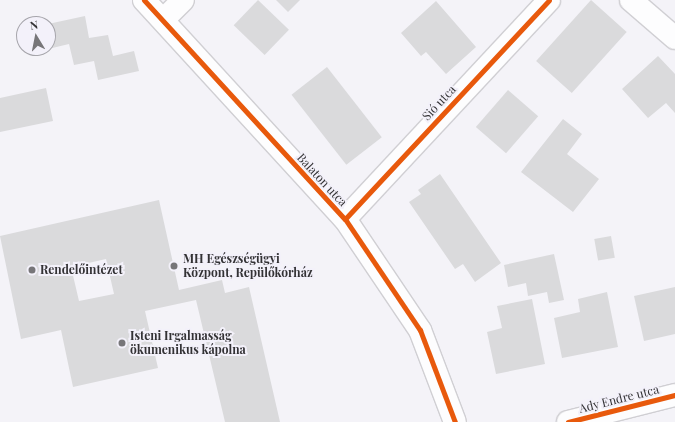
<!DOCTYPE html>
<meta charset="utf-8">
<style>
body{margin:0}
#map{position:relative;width:675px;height:422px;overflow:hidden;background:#f4f3f8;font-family:"Playfair Display",serif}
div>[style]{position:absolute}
.building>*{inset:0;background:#dadadc;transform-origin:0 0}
.roads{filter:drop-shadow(1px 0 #d0cfd3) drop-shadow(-1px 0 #d0cfd3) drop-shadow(0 1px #d0cfd3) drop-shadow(0 -1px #d0cfd3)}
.minor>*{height:22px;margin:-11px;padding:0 11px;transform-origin:11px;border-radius:11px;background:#fdfdfe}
.cycleway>*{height:5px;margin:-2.5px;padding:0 2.5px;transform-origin:2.5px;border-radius:2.5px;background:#e8590c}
.dots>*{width:11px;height:11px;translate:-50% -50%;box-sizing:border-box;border:2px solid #f3f1fa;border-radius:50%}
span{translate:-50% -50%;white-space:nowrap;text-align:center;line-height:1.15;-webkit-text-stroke:4px #f3f1fa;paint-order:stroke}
.street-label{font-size:12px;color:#333235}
.poi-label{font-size:12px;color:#333235;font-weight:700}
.left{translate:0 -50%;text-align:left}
.north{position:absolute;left:16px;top:16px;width:40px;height:40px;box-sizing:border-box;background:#f3f1fa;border:1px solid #a6a5ab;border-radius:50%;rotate:350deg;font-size:11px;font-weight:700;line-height:16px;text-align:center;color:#333235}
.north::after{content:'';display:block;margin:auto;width:14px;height:18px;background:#777679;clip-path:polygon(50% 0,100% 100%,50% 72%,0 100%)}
</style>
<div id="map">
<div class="building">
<div style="left:258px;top:0;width:43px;height:35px;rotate:44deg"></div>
<div style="clip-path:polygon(276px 0,300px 0,288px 12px)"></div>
<div style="left:591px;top:0;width:48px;height:82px;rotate:42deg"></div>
<div style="clip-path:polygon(436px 1px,476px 47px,446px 74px,426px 52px,421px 56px,401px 33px)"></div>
<div style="clip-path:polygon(85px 16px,89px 38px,108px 35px,113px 56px,134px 51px,139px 71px,98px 80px,94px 61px,74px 65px,69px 44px,48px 49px,48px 24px)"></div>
<div style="clip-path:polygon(658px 56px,675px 74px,675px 113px,666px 103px,648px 118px,622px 89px)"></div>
<div style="left:327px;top:67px;width:89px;height:45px;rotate:52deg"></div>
<div style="clip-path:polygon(46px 88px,53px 121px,0 132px,0 98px)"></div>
<div style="left:508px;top:90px;width:40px;height:49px;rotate:41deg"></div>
<div style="clip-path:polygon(563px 119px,582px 134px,567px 154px,599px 179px,573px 212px,521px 172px)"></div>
<div style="clip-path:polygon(440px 174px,501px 263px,475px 282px,463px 264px,455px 269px,409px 202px,421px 194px,418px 190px)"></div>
<div style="clip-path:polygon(evenodd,159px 200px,179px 290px,222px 280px,225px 293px,249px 287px,280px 422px,225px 422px,196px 300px,145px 311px,158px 368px,73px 387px,61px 330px,21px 339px,0 236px,159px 200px,106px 259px,114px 294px,79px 301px,71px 267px,106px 259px)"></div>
<div style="left:611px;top:236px;width:22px;height:17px;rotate:80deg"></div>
<div style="clip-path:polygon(554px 254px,564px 300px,549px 303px,547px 292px,528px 296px,526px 283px,508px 287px,504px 265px)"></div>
<div style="clip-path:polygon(675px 287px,675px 334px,644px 341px,634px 296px)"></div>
<div style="clip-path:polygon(607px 292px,618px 347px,562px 358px,554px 318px,580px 312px,578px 299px)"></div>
<div style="clip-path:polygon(532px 299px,545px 364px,496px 374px,487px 332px,502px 328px,497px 306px)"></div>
</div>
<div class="roads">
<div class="minor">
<div style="left:144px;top:0;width:297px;rotate:47.5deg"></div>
<div style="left:345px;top:219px;width:134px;rotate:56deg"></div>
<div style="left:420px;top:330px;width:98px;rotate:69.2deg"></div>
<div style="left:631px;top:0;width:58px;rotate:40.8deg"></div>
<div style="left:163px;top:20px;width:28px;rotate:-45deg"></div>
<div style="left:345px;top:219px;width:299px;rotate:-47deg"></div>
<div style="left:568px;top:422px;width:110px;rotate:-14.2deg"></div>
</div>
</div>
<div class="cycleway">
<div style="left:144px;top:0;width:297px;rotate:47.5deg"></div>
<div style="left:345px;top:219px;width:134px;rotate:56deg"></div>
<div style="left:420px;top:330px;width:98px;rotate:69.2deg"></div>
<div style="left:345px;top:219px;width:299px;rotate:-47deg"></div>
<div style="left:568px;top:422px;width:110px;rotate:-14.2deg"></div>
</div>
<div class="dots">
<div style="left:174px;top:266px;background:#777679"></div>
<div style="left:32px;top:270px;background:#777679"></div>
<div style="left:122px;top:343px;background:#777679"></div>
</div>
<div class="street-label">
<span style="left:439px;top:103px;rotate:-47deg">Sió utca</span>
<span style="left:322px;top:180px;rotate:47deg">Balaton utca</span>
<span style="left:619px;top:399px;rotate:-14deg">Ady Endre utca</span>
</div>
<div class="poi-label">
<span class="left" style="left:183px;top:266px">MH Egészségügyi<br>Központ, Repülőkórház</span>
<span class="left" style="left:40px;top:270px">Rendelőintézet</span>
<span class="left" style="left:130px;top:343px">Isteni Irgalmasság<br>ökumenikus kápolna</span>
</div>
<div class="north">N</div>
</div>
